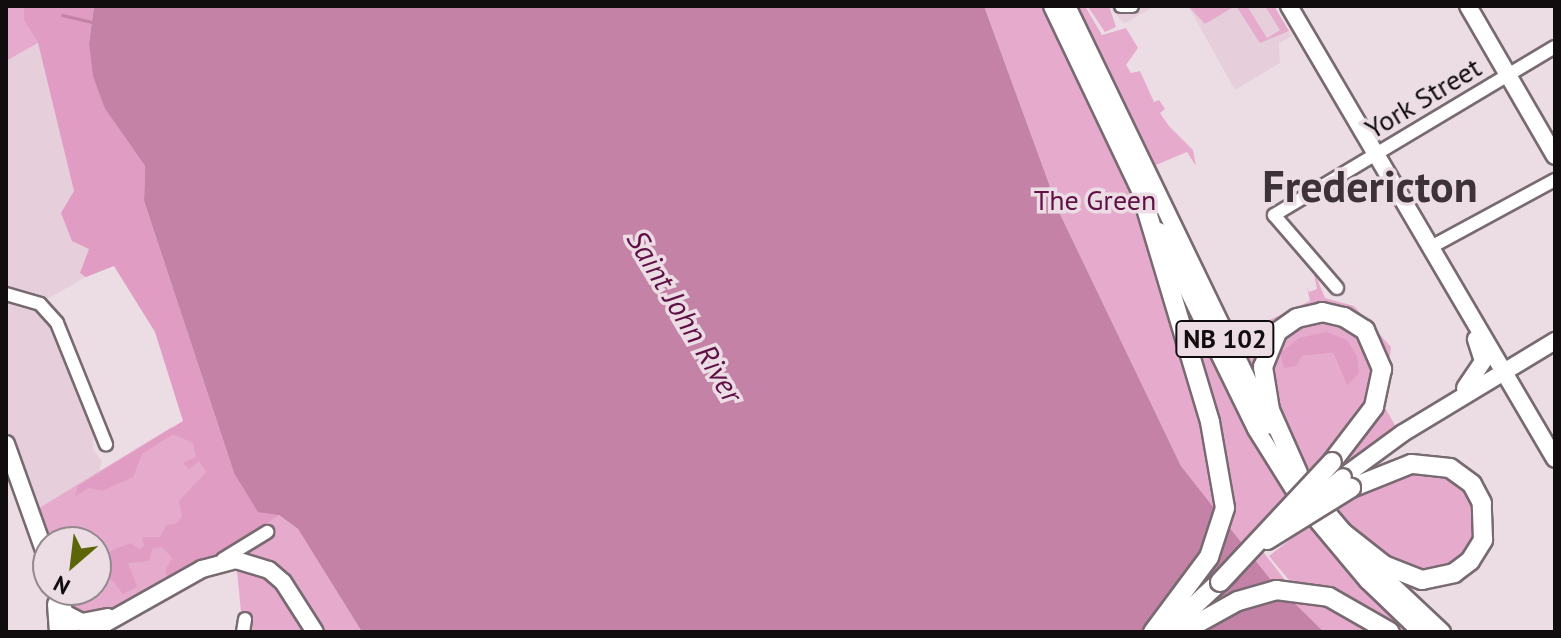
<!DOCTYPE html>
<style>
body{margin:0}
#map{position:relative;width:1561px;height:638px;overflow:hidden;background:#ecdde5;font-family:"PT Sans",sans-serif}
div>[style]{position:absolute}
.built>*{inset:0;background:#e6cfdb}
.green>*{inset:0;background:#e6abcc}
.forest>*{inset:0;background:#e09cc2}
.water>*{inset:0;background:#c482a7}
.stream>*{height:3px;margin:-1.5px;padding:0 1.5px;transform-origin:1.5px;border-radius:1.5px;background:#c482a7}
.roads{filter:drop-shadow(2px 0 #786a71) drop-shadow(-2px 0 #786a71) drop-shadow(0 2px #786a71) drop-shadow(0 -2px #786a71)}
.minor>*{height:12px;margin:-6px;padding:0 6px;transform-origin:6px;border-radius:6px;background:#fff}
.major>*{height:16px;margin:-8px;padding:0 8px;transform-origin:8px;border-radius:8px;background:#fff}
.highway>*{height:18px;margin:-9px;padding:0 9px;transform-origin:9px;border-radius:9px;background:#fff}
.bridges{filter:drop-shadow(2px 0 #786a71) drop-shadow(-2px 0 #786a71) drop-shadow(0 2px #786a71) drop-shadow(0 -2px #786a71)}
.major-bridge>*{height:16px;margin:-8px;padding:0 8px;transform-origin:8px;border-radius:8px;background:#fff}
.highway-bridge>*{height:18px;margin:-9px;padding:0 9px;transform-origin:9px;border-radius:9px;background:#fff}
span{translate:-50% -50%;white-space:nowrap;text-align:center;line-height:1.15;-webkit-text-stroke:7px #ecdde5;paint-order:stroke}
.shield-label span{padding:2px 6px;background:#ecdde5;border:2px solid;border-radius:6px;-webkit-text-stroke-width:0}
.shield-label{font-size:26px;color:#110c0e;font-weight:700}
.street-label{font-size:28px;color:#110c0e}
.park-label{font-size:28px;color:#601146}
.water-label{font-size:30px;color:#601046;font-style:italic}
.town-label{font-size:44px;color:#3d3238;font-weight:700}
.frame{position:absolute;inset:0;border:8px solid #110c0e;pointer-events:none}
.north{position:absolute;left:32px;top:526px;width:80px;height:80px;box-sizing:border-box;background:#ecdde5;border:2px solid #94898f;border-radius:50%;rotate:208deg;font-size:22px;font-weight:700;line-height:32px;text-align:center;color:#110c0e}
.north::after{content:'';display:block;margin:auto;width:28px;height:36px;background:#5c6608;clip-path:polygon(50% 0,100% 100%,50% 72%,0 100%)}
</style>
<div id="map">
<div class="built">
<div style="clip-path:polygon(1109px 6px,1155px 6px,1124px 24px)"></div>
<div style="clip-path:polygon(1188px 6px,1274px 6px,1292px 36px,1279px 43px,1280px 63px,1235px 90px)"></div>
<div style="clip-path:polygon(38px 43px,74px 191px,111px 263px,33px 307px,52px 325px,94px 430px,93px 449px,102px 461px,99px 473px,31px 513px,6px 444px,6px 61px)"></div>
</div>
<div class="green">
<div style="clip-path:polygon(6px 6px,24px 6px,24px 21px,38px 43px,6px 61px)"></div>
<div style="clip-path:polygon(984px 6px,1046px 6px,1177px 286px,1290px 497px,1251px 536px,1292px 589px,1376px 632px,1324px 632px,1271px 580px,1181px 466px,1060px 214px)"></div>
<div style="clip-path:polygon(1073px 6px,1085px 6px,1102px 35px,1126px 28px,1138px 48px,1126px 65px,1131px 73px,1140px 71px,1154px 102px,1159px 100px,1165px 109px,1160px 113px,1169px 126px,1193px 150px,1196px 166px,1187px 152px,1156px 165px,1233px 326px,1240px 325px,1244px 332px,1310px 301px,1307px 287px,1309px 292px,1317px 289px,1313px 269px,1325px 298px,1354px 306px,1391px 347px,1384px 406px,1396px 427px,1345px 463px,1341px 458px,1384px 390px,1361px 322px,1293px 315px,1253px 379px)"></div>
<div style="clip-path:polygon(1109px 6px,1116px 27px,1105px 32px,1088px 7px)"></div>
<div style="clip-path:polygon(1188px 6px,1231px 6px,1232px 8px,1205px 24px)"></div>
<div style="clip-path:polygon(1236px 6px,1247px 6px,1267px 38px,1280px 30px,1265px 6px,1274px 6px,1289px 31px,1260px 43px)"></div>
<div style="clip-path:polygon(evenodd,1310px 319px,1346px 322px,1374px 352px,1375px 392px,1312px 475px,1281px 426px,1268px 363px,1289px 328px,1310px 319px,1347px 340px,1347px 386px,1333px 353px,1302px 356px,1347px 340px)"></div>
<div style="clip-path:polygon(172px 427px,234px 473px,258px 512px,279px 515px,298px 529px,362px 632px,243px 632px,236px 561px,128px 611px,82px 622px,57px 590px,96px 590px,96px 542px,48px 542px,31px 513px)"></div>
<div style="clip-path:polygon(1439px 469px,1473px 494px,1480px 531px,1457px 567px,1413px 574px,1361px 539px,1336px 507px,1401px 470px)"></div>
<div style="clip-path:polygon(1310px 524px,1413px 632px,1400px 632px,1362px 608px,1288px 579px,1269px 556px)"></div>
</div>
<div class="forest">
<div style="clip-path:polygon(24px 6px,94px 6px,89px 43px,105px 109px,145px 166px,144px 201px,234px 473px,279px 515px,220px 555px,169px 580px,165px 571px,172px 558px,162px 547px,152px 549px,149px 561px,128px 563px,137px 587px,123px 594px,112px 580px,96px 581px,96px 568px,112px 566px,110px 551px,131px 543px,139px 549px,144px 546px,142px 537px,160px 537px,166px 525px,175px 524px,182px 517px,179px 501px,206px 472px,199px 461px,189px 469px,183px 463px,196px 457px,193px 443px,173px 434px,142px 454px,133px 477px,102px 491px,89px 488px,75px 496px,78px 486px,183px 421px,155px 332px,114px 266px,86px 277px,80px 273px,89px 249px,72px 241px,61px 213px,74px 191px,38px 43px,24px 21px)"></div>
<div style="clip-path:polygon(1326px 332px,1347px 340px,1357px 356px,1359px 373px,1347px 386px,1333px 353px,1302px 356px,1296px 366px,1284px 368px,1280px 353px,1299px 338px)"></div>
</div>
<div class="water">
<div style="clip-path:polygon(94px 6px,984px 6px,1060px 214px,1181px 466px,1271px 580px,1324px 632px,362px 632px,298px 529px,279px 515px,258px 512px,234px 473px,144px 201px,145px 166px,105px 109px,93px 76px,89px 43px)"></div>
</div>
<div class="stream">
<div style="left:62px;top:15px;width:31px;rotate:13deg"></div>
</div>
<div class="roads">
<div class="minor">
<div style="left:1121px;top:6px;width:11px"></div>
<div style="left:1431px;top:247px;width:141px;rotate:-28.4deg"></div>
<div style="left:1337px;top:288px;width:96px;rotate:-130.8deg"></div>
<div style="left:1274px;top:215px;width:327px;rotate:-30.9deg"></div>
<div style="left:6px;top:294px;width:35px;rotate:16deg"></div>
<div style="left:40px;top:304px;width:25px;rotate:48deg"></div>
<div style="left:57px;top:323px;width:131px;rotate:68deg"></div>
<div style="left:223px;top:559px;width:52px;rotate:-31.5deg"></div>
<div style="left:243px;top:632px;width:13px;rotate:-81deg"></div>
</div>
<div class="major">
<div style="left:1052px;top:6px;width:223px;rotate:64.5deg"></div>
<div style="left:1067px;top:6px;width:466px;rotate:64.2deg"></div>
<div style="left:1289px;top:6px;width:525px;rotate:59.58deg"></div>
<div style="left:1468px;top:6px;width:173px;rotate:59.9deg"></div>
<div style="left:1159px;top:231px;width:220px;rotate:63.9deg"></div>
<div style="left:1256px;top:429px;width:85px;rotate:58deg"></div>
<div style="left:1301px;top:501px;width:104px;rotate:50.1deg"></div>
<div style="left:1368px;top:581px;width:74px;rotate:43.9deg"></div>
<div style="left:1465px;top:388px;width:32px;rotate:-56deg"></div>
<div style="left:1483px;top:361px;width:23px;rotate:-108deg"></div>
<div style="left:6px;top:444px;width:124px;rotate:70.3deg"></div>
<div style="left:1343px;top:477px;width:74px;rotate:-36.3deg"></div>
<div style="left:1403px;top:433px;width:178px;rotate:-31.2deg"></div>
<div style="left:1314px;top:497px;width:94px;rotate:49.7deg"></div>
<div style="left:1375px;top:569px;width:92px;rotate:43.2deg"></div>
<div style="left:57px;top:590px;width:44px;rotate:71.6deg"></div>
<div style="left:56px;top:604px;width:28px;rotate:86deg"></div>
<div style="left:64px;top:613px;width:20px;rotate:27deg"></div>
<div style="left:82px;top:622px;width:26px;rotate:-11deg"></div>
<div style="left:90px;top:632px;width:129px;rotate:-29.4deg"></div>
<div style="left:202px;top:569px;width:35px;rotate:-15deg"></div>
<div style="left:236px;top:560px;width:34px;rotate:17deg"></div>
<div style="left:269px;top:570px;width:18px;rotate:41deg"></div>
<div style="left:283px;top:582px;width:59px;rotate:57.4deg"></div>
</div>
<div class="highway">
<div style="left:1142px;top:195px;width:237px;rotate:73.3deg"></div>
<div style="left:1210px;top:422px;width:87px;rotate:80.1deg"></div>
<div style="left:1225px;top:508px;width:52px;rotate:108.1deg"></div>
<div style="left:1209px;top:557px;width:94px;rotate:126.7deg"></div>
<div style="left:1298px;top:473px;width:69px;rotate:-114deg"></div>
<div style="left:1270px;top:410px;width:44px;rotate:-99.2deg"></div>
<div style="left:1263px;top:367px;width:38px;rotate:-68deg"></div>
<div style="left:1277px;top:332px;width:24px;rotate:-35deg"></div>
<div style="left:1297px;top:318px;width:26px;rotate:-13deg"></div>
<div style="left:1322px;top:312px;width:23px;rotate:13deg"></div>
<div style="left:1344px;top:317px;width:25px;rotate:32deg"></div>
<div style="left:1365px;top:330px;width:43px;rotate:66.4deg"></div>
<div style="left:1382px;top:369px;width:39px;rotate:102deg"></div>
<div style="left:1374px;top:407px;width:69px;rotate:127.4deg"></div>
<div style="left:1341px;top:531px;width:55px;rotate:38.3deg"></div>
<div style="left:1384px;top:565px;width:41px;rotate:21.5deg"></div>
<div style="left:1422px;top:580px;width:33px;rotate:-12deg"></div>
<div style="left:1454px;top:573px;width:20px;rotate:-37deg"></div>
<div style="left:1470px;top:561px;width:25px;rotate:-58deg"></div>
<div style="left:1483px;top:540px;width:37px;rotate:-92deg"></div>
<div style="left:1482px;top:503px;width:21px;rotate:-118deg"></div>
<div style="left:1472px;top:484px;width:27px;rotate:-144deg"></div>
<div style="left:1450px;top:468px;width:39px;rotate:-174deg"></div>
<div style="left:1411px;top:464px;width:65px;rotate:158.2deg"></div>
<div style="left:1166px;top:632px;width:86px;rotate:-43.1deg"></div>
<div style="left:1182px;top:632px;width:64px;rotate:-29deg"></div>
<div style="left:1238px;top:601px;width:40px;rotate:-16deg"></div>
<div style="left:1276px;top:590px;width:53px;rotate:7.5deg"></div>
<div style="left:1329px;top:597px;width:70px;rotate:29.8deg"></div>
</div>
</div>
<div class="bridges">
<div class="major-bridge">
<div style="left:1302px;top:511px;width:53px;rotate:-39.7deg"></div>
</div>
<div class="highway-bridge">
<div style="left:1267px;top:540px;width:99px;rotate:-31.8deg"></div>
<div style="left:1220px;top:582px;width:164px;rotate:-47deg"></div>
</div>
</div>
<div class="shield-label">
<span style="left:1225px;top:339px">NB 102</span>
</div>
<div class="street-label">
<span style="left:1423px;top:98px;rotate:-31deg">York Street</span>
</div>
<div class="park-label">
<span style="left:1095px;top:200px">The Green</span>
</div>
<div class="water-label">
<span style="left:685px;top:316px;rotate:59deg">Saint John River</span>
</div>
<div class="town-label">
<span style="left:1370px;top:186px">Fredericton</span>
</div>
<div class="frame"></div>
<div class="north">N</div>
</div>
